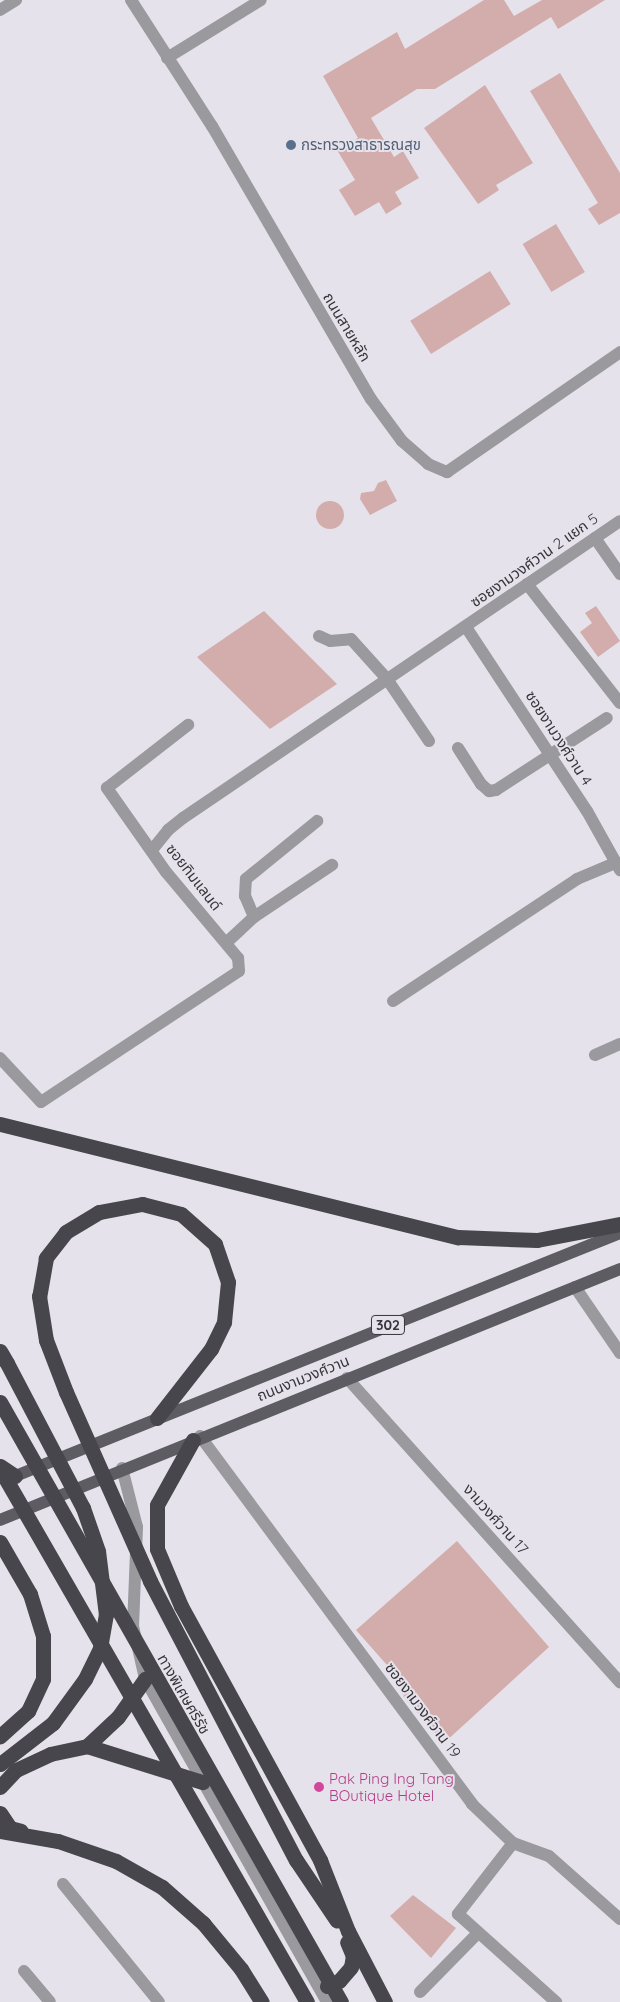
<!DOCTYPE html>
<meta charset="utf-8">
<style>
body{margin:0}
#map{position:relative;width:620px;height:2002px;overflow:hidden;background:#e6e2eb;font-family:Quicksand,"Noto Sans Thai",sans-serif}
div>[style]{position:absolute}
.building>*{inset:0;background:#d3adac;transform-origin:0 0}
.round{border-radius:50%}
.minor>*{height:12px;margin:-6px;padding:0 6px;transform-origin:6px;border-radius:6px;background:#9a999d}
.primary>*{height:12px;margin:-6px;padding:0 6px;transform-origin:6px;border-radius:6px;background:#5d5c62}
.motorway>*{height:15px;margin:-7.5px;padding:0 7.5px;transform-origin:7.5px;border-radius:7.5px;background:#48464d}
.motorway-bridge>*{height:15px;margin:-7.5px;padding:0 7.5px;transform-origin:7.5px;border-radius:7.5px;background:#48464d}
.dots>*{width:14px;height:14px;translate:-50% -50%;box-sizing:border-box;border:2px solid #e6e2eb;border-radius:50%}
span{translate:-50% -50%;white-space:nowrap;text-align:center;line-height:1.15;-webkit-text-stroke:4px #e6e2eb;paint-order:stroke}
.shield-label span{padding:1px 4px;background:#e6e2eb;border:1px solid;border-radius:4px;-webkit-text-stroke-width:0}
.shield-label{font-size:14px;color:#373539;font-weight:700}
.service-label{font-size:15px;color:#4e5e75}
.left{translate:0 -50%;text-align:left}
.street-label{font-size:15px;color:#373539}
.hotel-label{font-size:15px;color:#b23c85}
</style>
<div id="map">
<div class="building">
<div style="clip-path:polygon(484px 0,504px 0,514px 16px,542px 0,605px 0,558px 29px,551px 17px,435px 89px,417px 89px,371px 118px,394px 157px,403px 151px,419px 178px,395px 192px,402px 204px,386px 214px,379px 202px,355px 216px,339px 190px,355px 180px,337px 150px,358px 138px,323px 76px,397px 32px,405px 49px)"></div>
<div style="clip-path:polygon(560px 73px,620px 173px,620px 213px,599px 225px,588px 209px,598px 203px,530px 91px)"></div>
<div style="clip-path:polygon(485px 85px,533px 163px,496px 185px,499px 190px,478px 204px,424px 128px)"></div>
<div style="left:556px;top:224px;width:56px;height:39px;rotate:59deg"></div>
<div style="left:490px;top:271px;width:39px;height:94px;rotate:58deg"></div>
<div style="clip-path:polygon(386px 480px,397px 501px,370px 515px,360px 499px,361px 493px,374px 491px,378px 483px)"></div>
<div class="round" style="left:316px;top:501px;width:28px;height:28px"></div>
<div style="clip-path:polygon(596px 606px,620px 641px,598px 657px,580px 632px,592px 623px,585px 613px)"></div>
<div style="clip-path:polygon(264px 611px,337px 684px,270px 729px,197px 657px)"></div>
<div style="clip-path:polygon(457px 1541px,549px 1647px,444px 1743px,403px 1696px,409px 1690px,356px 1630px)"></div>
<div style="clip-path:polygon(413px 1895px,456px 1928px,431px 1958px,390px 1916px)"></div>
</div>
<div class="minor">
<div style="left:131px;top:0;width:150px;rotate:57.3deg"></div>
<div style="left:212px;top:126px;width:316px;rotate:59.8deg"></div>
<div style="left:371px;top:399px;width:52px;rotate:53.6deg"></div>
<div style="left:402px;top:441px;width:35px;rotate:41deg"></div>
<div style="left:428px;top:464px;width:21px;rotate:23deg"></div>
<div style="left:447px;top:472px;width:211px;rotate:-34.7deg"></div>
<div style="left:0;top:10px;width:19px;rotate:-32deg"></div>
<div style="left:167px;top:58px;width:110px;rotate:-31.7deg"></div>
<div style="left:595px;top:538px;width:44px;rotate:55.2deg"></div>
<div style="left:527px;top:584px;width:151px;rotate:52deg"></div>
<div style="left:466px;top:627px;width:220px;rotate:56.7deg"></div>
<div style="left:587px;top:811px;width:68px;rotate:60.8deg"></div>
<div style="left:319px;top:636px;width:12px;rotate:24deg"></div>
<div style="left:330px;top:641px;width:21px;rotate:-5deg"></div>
<div style="left:351px;top:639px;width:54px;rotate:48deg"></div>
<div style="left:387px;top:679px;width:75px;rotate:55.9deg"></div>
<div style="left:458px;top:748px;width:43px;rotate:57.4deg"></div>
<div style="left:481px;top:784px;width:11px;rotate:41deg"></div>
<div style="left:489px;top:791px;width:7px;rotate:-8deg"></div>
<div style="left:496px;top:790px;width:132px;rotate:-33deg"></div>
<div style="left:152px;top:850px;width:26px;rotate:-51deg"></div>
<div style="left:168px;top:830px;width:19px;rotate:-39deg"></div>
<div style="left:183px;top:818px;width:528px;rotate:-34.2deg"></div>
<div style="left:254px;top:917px;width:94px;rotate:-33.7deg"></div>
<div style="left:226px;top:943px;width:38px;rotate:-43deg"></div>
<div style="left:254px;top:917px;width:23px;rotate:-113deg"></div>
<div style="left:245px;top:896px;width:17px;rotate:-87deg"></div>
<div style="left:246px;top:879px;width:92px;rotate:-39.2deg"></div>
<div style="left:393px;top:1001px;width:221px;rotate:-33.5deg"></div>
<div style="left:577px;top:879px;width:41px;rotate:-22.8deg"></div>
<div style="left:595px;top:1055px;width:27px;rotate:-24deg"></div>
<div style="left:0;top:1058px;width:60px;rotate:47deg"></div>
<div style="left:41px;top:1102px;width:237px;rotate:-33.5deg"></div>
<div style="left:239px;top:971px;width:13px;rotate:-94deg"></div>
<div style="left:238px;top:958px;width:112px;rotate:-129.9deg"></div>
<div style="left:166px;top:872px;width:103px;rotate:-125.1deg"></div>
<div style="left:107px;top:788px;width:103px;rotate:-37.9deg"></div>
<div style="left:575px;top:1287px;width:80px;rotate:55.7deg"></div>
<div style="left:347px;top:1378px;width:409px;rotate:48.1deg"></div>
<div style="left:200px;top:1436px;width:458px;rotate:53.5deg"></div>
<div style="left:472px;top:1804px;width:57px;rotate:43.6deg"></div>
<div style="left:513px;top:1843px;width:90px;rotate:127.8deg"></div>
<div style="left:458px;top:1914px;width:132px;rotate:41.9deg"></div>
<div style="left:122px;top:1468px;width:61px;rotate:75.7deg"></div>
<div style="left:137px;top:1527px;width:99px;rotate:92.3deg"></div>
<div style="left:133px;top:1626px;width:54px;rotate:77.2deg"></div>
<div style="left:145px;top:1679px;width:371px;rotate:60.6deg"></div>
<div style="left:513px;top:1843px;width:38px;rotate:20deg"></div>
<div style="left:549px;top:1856px;width:95px;rotate:41.6deg"></div>
<div style="left:63px;top:1884px;width:152px;rotate:50.9deg"></div>
<div style="left:24px;top:1971px;width:40px;rotate:50deg"></div>
<div style="left:420px;top:1992px;width:83px;rotate:-45.5deg"></div>
</div>
<div class="primary">
<div style="left:8px;top:1479px;width:660px;rotate:-21.9deg"></div>
<div style="left:0;top:1520px;width:669px;rotate:-22.04deg"></div>
</div>
<div class="motorway">
<div style="left:0;top:1124px;width:472px;rotate:13.9deg"></div>
<div style="left:458px;top:1237px;width:79px;rotate:2.2deg"></div>
<div style="left:537px;top:1240px;width:85px;rotate:-10.9deg"></div>
<div style="left:0;top:1351px;width:14px;rotate:60deg"></div>
<div style="left:157px;top:1418px;width:88px;rotate:-52deg"></div>
<div style="left:211px;top:1349px;width:30px;rotate:-64deg"></div>
<div style="left:193px;top:1440px;width:74px;rotate:119deg"></div>
<div style="left:157px;top:1505px;width:44px;rotate:90deg"></div>
<div style="left:157px;top:1549px;width:62px;rotate:67.2deg"></div>
<div style="left:181px;top:1606px;width:290px;rotate:61.3deg"></div>
<div style="left:320px;top:1860px;width:76px;rotate:68.5deg"></div>
<div style="left:348px;top:1931px;width:80px;rotate:62.5deg"></div>
<div style="left:0;top:1466px;width:18px;rotate:34deg"></div>
<div style="left:0;top:1542px;width:60px;rotate:60deg"></div>
<div style="left:30px;top:1594px;width:44px;rotate:72.8deg"></div>
<div style="left:43px;top:1636px;width:43px;rotate:90deg"></div>
<div style="left:43px;top:1679px;width:35px;rotate:115deg"></div>
<div style="left:28px;top:1711px;width:38px;rotate:138deg"></div>
<div style="left:87px;top:1746px;width:121px;rotate:17.4deg"></div>
<div style="left:0;top:1787px;width:23px;rotate:-47deg"></div>
<div style="left:16px;top:1770px;width:38px;rotate:-25deg"></div>
<div style="left:50px;top:1754px;width:38px;rotate:-12deg"></div>
<div style="left:87px;top:1746px;width:42px;rotate:-43.1deg"></div>
<div style="left:118px;top:1717px;width:47px;rotate:-54.6deg"></div>
<div style="left:0;top:1813px;width:18px;rotate:56deg"></div>
<div style="left:10px;top:1828px;width:11px;rotate:15deg"></div>
<div style="left:0;top:1831px;width:59px;rotate:9.8deg"></div>
<div style="left:58px;top:1841px;width:61px;rotate:19deg"></div>
<div style="left:116px;top:1861px;width:53px;rotate:29.5deg"></div>
<div style="left:162px;top:1887px;width:55px;rotate:41.3deg"></div>
<div style="left:203px;top:1923px;width:60px;rotate:50.4deg"></div>
<div style="left:241px;top:1969px;width:39px;rotate:58deg"></div>
<div style="left:296px;top:1860px;width:73px;rotate:56.1deg"></div>
<div style="left:327px;top:1986px;width:13px;rotate:-23deg"></div>
<div style="left:339px;top:1981px;width:18px;rotate:-49deg"></div>
<div style="left:351px;top:1967px;width:11px;rotate:-80deg"></div>
<div style="left:353px;top:1956px;width:15px;rotate:-113deg"></div>
</div>
<div class="motorway-bridge">
<div style="left:224px;top:1322px;width:40px;rotate:-84.3deg"></div>
<div style="left:228px;top:1282px;width:40px;rotate:-108.9deg"></div>
<div style="left:215px;top:1244px;width:45px;rotate:-138.6deg"></div>
<div style="left:181px;top:1214px;width:40px;rotate:-165.6deg"></div>
<div style="left:142px;top:1204px;width:44px;rotate:169.5deg"></div>
<div style="left:99px;top:1212px;width:39px;rotate:149deg"></div>
<div style="left:66px;top:1232px;width:33px;rotate:128deg"></div>
<div style="left:46px;top:1258px;width:39px;rotate:100deg"></div>
<div style="left:39px;top:1296px;width:45px;rotate:81deg"></div>
<div style="left:46px;top:1340px;width:56px;rotate:69deg"></div>
<div style="left:66px;top:1392px;width:207px;rotate:66deg"></div>
<div style="left:150px;top:1581px;width:315px;rotate:62.4deg"></div>
<div style="left:0;top:1402px;width:690px;rotate:60.39deg"></div>
<div style="left:0;top:1469px;width:615px;rotate:60.06deg"></div>
<div style="left:0;top:1764px;width:67px;rotate:-37.7deg"></div>
<div style="left:53px;top:1723px;width:54px;rotate:-54deg"></div>
<div style="left:85px;top:1679px;width:34px;rotate:-64deg"></div>
<div style="left:100px;top:1648px;width:34px;rotate:-80deg"></div>
<div style="left:106px;top:1615px;width:64px;rotate:-97.1deg"></div>
<div style="left:98px;top:1551px;width:46px;rotate:-109.2deg"></div>
<div style="left:83px;top:1508px;width:164px;rotate:-117.7deg"></div>
</div>
<div class="dots">
<div style="left:291px;top:145px;background:#5c6f8a"></div>
<div style="left:319px;top:1787px;background:#d1479c"></div>
</div>
<div class="shield-label">
<span style="left:388px;top:1325px">302</span>
</div>
<div class="service-label">
<span class="left" style="left:301px;top:145px">กระทรวงสาธารณสุข</span>
</div>
<div class="street-label">
<span style="left:347px;top:327px;rotate:59deg">ถนนสายหลัก</span>
<span style="left:534px;top:560px;rotate:-35deg">ซอยงามวงศ์วาน 2 แยก 5</span>
<span style="left:559px;top:738px;rotate:57deg">ซอยงามวงศ์วาน 4</span>
<span style="left:194px;top:877px;rotate:52deg">ซอยทิมแลนด์</span>
<span style="left:303px;top:1378px;rotate:-22deg">ถนนงามวงศ์วาน</span>
<span style="left:496px;top:1519px;rotate:48deg">งามวงศ์วาน 17</span>
<span style="left:184px;top:1694px;rotate:60deg">ทางพิเศษศรีรัช</span>
<span style="left:423px;top:1710px;rotate:53deg">ซอยงามวงศ์วาน 19</span>
</div>
<div class="hotel-label">
<span class="left" style="left:329px;top:1787px">Pak Ping Ing Tang<br>BOutique Hotel</span>
</div>
</div>
